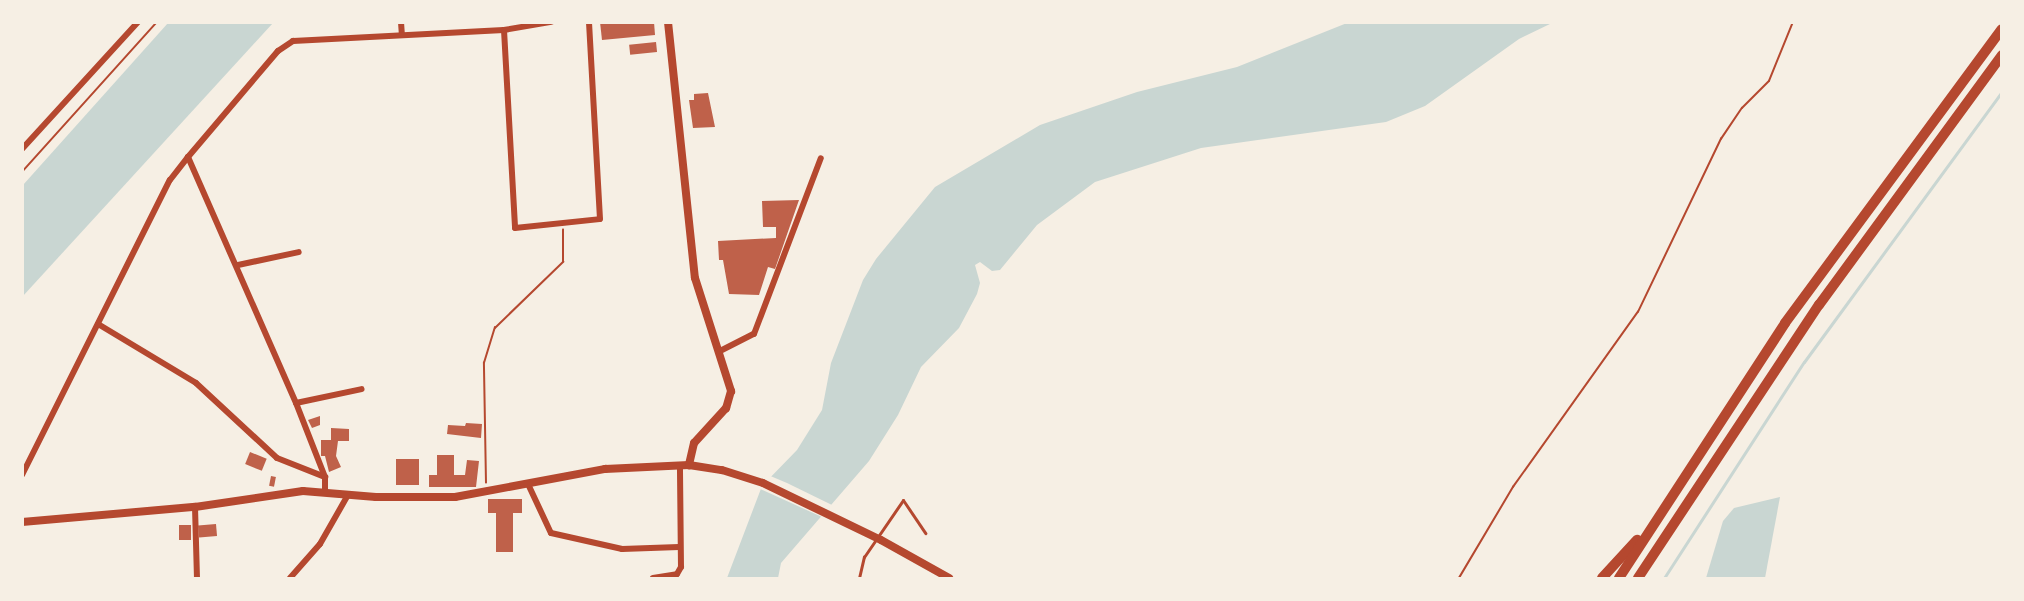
<!DOCTYPE html>
<style>
body{margin:0}
#map{position:relative;width:2024px;height:601px;overflow:hidden;background:#f6efe4;font-family:"Open Sans",sans-serif}
div>[style]{position:absolute}
.water>*{inset:0;background:#c9d6d2}
.pier>*{inset:0;background:#f6efe4}
.stream>*{height:3px;margin:-1.5px;padding:0 1.5px;transform-origin:1.5px;border-radius:1.5px;background:#c9d6d2}
.building>*{inset:0;background:#bf614a;transform-origin:0 0}
.path>*{height:1.5px;margin:-0.75px;padding:0 0.75px;transform-origin:0.75px;border-radius:0.75px;background:#b5482f}
.service>*{height:3px;margin:-1.5px;padding:0 1.5px;transform-origin:1.5px;border-radius:1.5px;background:#b5482f}
.minor>*{height:6px;margin:-3px;padding:0 3px;transform-origin:3px;border-radius:3px;background:#b5482f}
.tertiary>*{height:8px;margin:-4px;padding:0 4px;transform-origin:4px;border-radius:4px;background:#b5482f}
.motorway>*{height:10px;margin:-5px;padding:0 5px;transform-origin:5px;border-radius:5px;background:#b5482f}
span{translate:-50% -50%;white-space:nowrap;text-align:center;line-height:1.15;-webkit-text-stroke:4.5px #f6efe4;paint-order:stroke}
.frame{position:absolute;inset:0;border:24px solid #f6efe4;pointer-events:none}
</style>
<div id="map">
<div class="water">
<div style="clip-path:polygon(168px 23px,273px 23px,23px 296px,23px 185px)"></div>
<div style="clip-path:polygon(1347px 23px,1552px 23px,1519px 39px,1425px 106px,1386px 122px,1201px 148px,1095px 182px,1037px 225px,1000px 270px,992px 271px,980px 262px,975px 265px,980px 283px,977px 294px,959px 328px,921px 367px,898px 415px,869px 461px,781px 563px,778px 578px,727px 578px,762px 486px,797px 450px,822px 410px,831px 363px,863px 280px,876px 259px,935px 187px,1040px 125px,1137px 92px,1237px 67px)"></div>
<div style="clip-path:polygon(1780px 497px,1765px 578px,1706px 578px,1723px 521px,1734px 508px)"></div>
</div>
<div class="pier">
<div style="clip-path:polygon(768px 475px,787px 483px,832px 505px,822px 517px,758px 488px)"></div>
</div>
<div class="stream">
<div style="left:1664px;top:578px;width:257px;rotate:-57.1deg"></div>
<div style="left:1804px;top:362px;width:336px;rotate:-53.8deg"></div>
</div>
<div class="building">
<div style="clip-path:polygon(600px 22px,654px 22px,655px 35px,602px 40px)"></div>
<div style="left:656px;top:42px;width:10px;height:27px;rotate:84deg"></div>
<div style="clip-path:polygon(708px 93px,715px 127px,693px 128px,689px 100px,694px 100px,694px 94px)"></div>
<div style="clip-path:polygon(799px 200px,775px 269px,768px 267px,759px 295px,729px 294px,723px 260px,719px 260px,718px 241px,776px 238px,776px 227px,763px 227px,762px 201px)"></div>
<div style="clip-path:polygon(320px 416px,320px 425px,312px 428px,308px 420px)"></div>
<div style="clip-path:polygon(466px 423px,482px 424px,481px 438px,447px 434px,448px 425px,465px 426px)"></div>
<div style="clip-path:polygon(331px 428px,349px 429px,349px 441px,338px 441px,336px 456px,341px 467px,329px 472px,325px 456px,321px 456px,321px 440px,331px 440px)"></div>
<div style="left:250px;top:452px;width:18px;height:13px;rotate:22deg"></div>
<div style="clip-path:polygon(437px 455px,454px 455px,454px 475px,465px 475px,467px 460px,479px 461px,476px 487px,429px 487px,429px 475px,437px 475px)"></div>
<div style="left:396px;top:459px;width:23px;height:26px"></div>
<div style="left:271px;top:476px;width:5px;height:10px;rotate:11deg"></div>
<div style="clip-path:polygon(488px 499px,522px 499px,522px 513px,513px 513px,513px 552px,496px 552px,496px 513px,488px 513px)"></div>
<div style="left:216px;top:524px;width:12px;height:18px;rotate:85deg"></div>
<div style="left:179px;top:525px;width:12px;height:15px"></div>
</div>
<div class="path">
<div style="left:22px;top:172px;width:202px;rotate:-48deg"></div>
<div style="left:486px;top:483px;width:120px;rotate:-91deg"></div>
<div style="left:484px;top:363px;width:37px;rotate:-73deg"></div>
<div style="left:495px;top:328px;width:95px;rotate:-44.1deg"></div>
<div style="left:563px;top:262px;width:32px;rotate:-90deg"></div>
<div style="left:1459px;top:578px;width:106px;rotate:-59.3deg"></div>
<div style="left:1513px;top:487px;width:215px;rotate:-54.5deg"></div>
<div style="left:1638px;top:312px;width:192px;rotate:-64.4deg"></div>
<div style="left:1721px;top:139px;width:37px;rotate:-56deg"></div>
<div style="left:1742px;top:108px;width:38px;rotate:-45deg"></div>
<div style="left:1769px;top:81px;width:64px;rotate:-67.9deg"></div>
</div>
<div class="service">
<div style="left:862px;top:578px;width:3px;rotate:180deg"></div>
<div style="left:859px;top:578px;width:22px;rotate:-77deg"></div>
<div style="left:864px;top:557px;width:69px;rotate:-55.6deg"></div>
<div style="left:903px;top:500px;width:40px;rotate:56deg"></div>
</div>
<div class="minor">
<div style="left:401px;top:22px;width:13px;rotate:86deg"></div>
<div style="left:504px;top:30px;width:198px;rotate:86.8deg"></div>
<div style="left:515px;top:228px;width:85px;rotate:-6deg"></div>
<div style="left:600px;top:219px;width:197px;rotate:-93.2deg"></div>
<div style="left:22px;top:149px;width:172px;rotate:-47.6deg"></div>
<div style="left:238px;top:265px;width:62px;rotate:-12deg"></div>
<div style="left:98px;top:324px;width:114px;rotate:31deg"></div>
<div style="left:196px;top:383px;width:110px;rotate:42.8deg"></div>
<div style="left:277px;top:458px;width:52px;rotate:21.6deg"></div>
<div style="left:720px;top:351px;width:38px;rotate:-27deg"></div>
<div style="left:754px;top:334px;width:188px;rotate:-69.2deg"></div>
<div style="left:296px;top:403px;width:67px;rotate:-12deg"></div>
<div style="left:22px;top:475px;width:330px;rotate:-63.4deg"></div>
<div style="left:170px;top:180px;width:29px;rotate:-52deg"></div>
<div style="left:528px;top:484px;width:54px;rotate:64.9deg"></div>
<div style="left:551px;top:533px;width:73px;rotate:12.7deg"></div>
<div style="left:622px;top:549px;width:57px;rotate:-2deg"></div>
<div style="left:325px;top:491px;width:14px;rotate:-90deg"></div>
<div style="left:325px;top:477px;width:79px;rotate:-111.4deg"></div>
<div style="left:296px;top:403px;width:269px;rotate:-113.7deg"></div>
<div style="left:188px;top:157px;width:139px;rotate:-49.7deg"></div>
<div style="left:278px;top:51px;width:18px;rotate:-34deg"></div>
<div style="left:293px;top:41px;width:211px;rotate:-3deg"></div>
<div style="left:504px;top:30px;width:48px;rotate:-9.7deg"></div>
<div style="left:195px;top:507px;width:71px;rotate:88.4deg"></div>
<div style="left:290px;top:578px;width:45px;rotate:-48.6deg"></div>
<div style="left:320px;top:544px;width:56px;rotate:-60.3deg"></div>
<div style="left:653px;top:578px;width:24px;rotate:-9deg"></div>
<div style="left:677px;top:574px;width:8px;rotate:-60deg"></div>
<div style="left:681px;top:567px;width:102px;rotate:-90.6deg"></div>
</div>
<div class="tertiary">
<div style="left:668px;top:22px;width:257px;rotate:84deg"></div>
<div style="left:695px;top:278px;width:119px;rotate:72.3deg"></div>
<div style="left:731px;top:391px;width:18px;rotate:106deg"></div>
<div style="left:726px;top:408px;width:47px;rotate:132.4deg"></div>
<div style="left:694px;top:443px;width:23px;rotate:103deg"></div>
<div style="left:22px;top:522px;width:174px;rotate:-5deg"></div>
<div style="left:195px;top:507px;width:109px;rotate:-8.4deg"></div>
<div style="left:303px;top:491px;width:73px;rotate:4.7deg"></div>
<div style="left:376px;top:497px;width:79px"></div>
<div style="left:455px;top:497px;width:153px;rotate:-10.6deg"></div>
<div style="left:605px;top:469px;width:84px;rotate:-2.7deg"></div>
<div style="left:689px;top:465px;width:33px;rotate:9deg"></div>
<div style="left:722px;top:470px;width:43px;rotate:17.6deg"></div>
<div style="left:763px;top:483px;width:131px;rotate:25.8deg"></div>
<div style="left:881px;top:540px;width:78px;rotate:29.2deg"></div>
</div>
<div class="motorway">
<div style="left:1602px;top:578px;width:52px;rotate:-47.4deg"></div>
<div style="left:1619px;top:578px;width:304px;rotate:-56.9deg"></div>
<div style="left:1785px;top:323px;width:365px;rotate:-53.6deg"></div>
<div style="left:1638px;top:578px;width:328px;rotate:-56.5deg"></div>
<div style="left:1819px;top:305px;width:310px;rotate:-53.8deg"></div>
</div>
<div class="frame"></div>
</div>
